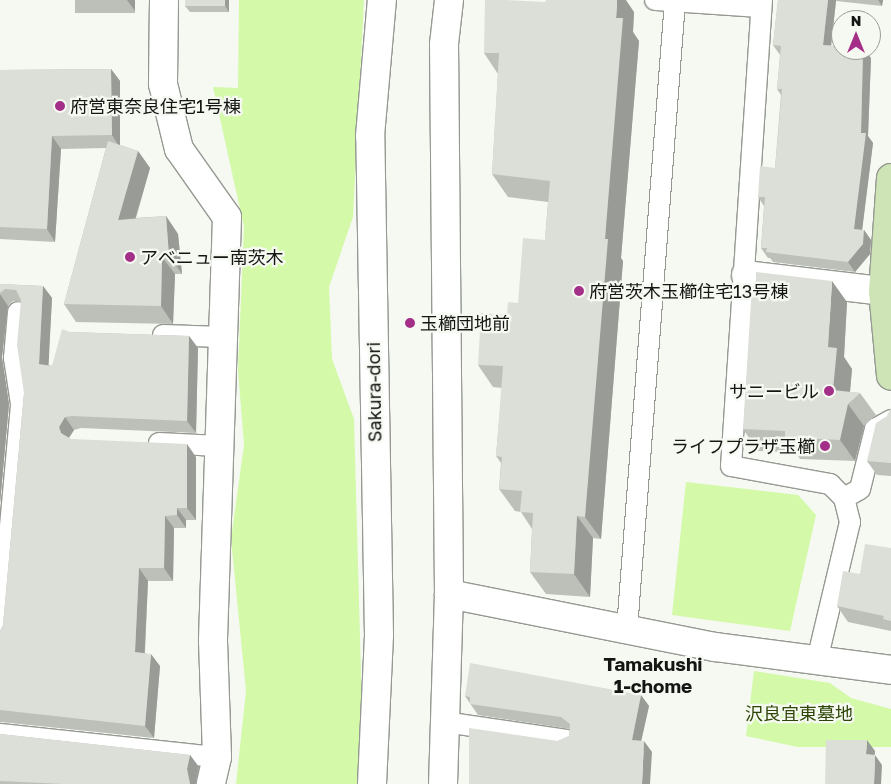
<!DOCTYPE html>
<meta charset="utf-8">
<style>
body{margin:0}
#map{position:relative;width:891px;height:784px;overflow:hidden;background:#f5f9f1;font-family:"Golos Text","Noto Sans JP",sans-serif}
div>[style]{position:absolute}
.green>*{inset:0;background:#d3f9a9}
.roads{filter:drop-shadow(1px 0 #959992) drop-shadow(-1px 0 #959992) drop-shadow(0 1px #959992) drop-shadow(0 -1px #959992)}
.service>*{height:20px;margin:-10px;padding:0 10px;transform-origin:10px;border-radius:10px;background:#fff}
.minor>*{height:28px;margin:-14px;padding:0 14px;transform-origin:14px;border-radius:14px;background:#fff}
.tertiary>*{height:28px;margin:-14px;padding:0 14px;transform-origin:14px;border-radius:14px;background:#fff}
.primary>*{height:28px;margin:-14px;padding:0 14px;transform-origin:14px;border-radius:14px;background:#cee4b6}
.wall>*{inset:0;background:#bcc0b9;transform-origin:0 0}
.shaded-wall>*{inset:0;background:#999c96}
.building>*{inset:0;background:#dbdfd7;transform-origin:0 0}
.dots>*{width:14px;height:14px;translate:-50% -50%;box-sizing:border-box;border:2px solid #f5f9f1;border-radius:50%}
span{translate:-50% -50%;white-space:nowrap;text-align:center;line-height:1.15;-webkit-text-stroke:4.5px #f5f9f1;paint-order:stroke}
.poi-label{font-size:18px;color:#141613}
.left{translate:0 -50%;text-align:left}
.right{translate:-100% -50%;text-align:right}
.street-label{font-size:18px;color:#141613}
.park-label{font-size:18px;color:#2e4505}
.neighbourhood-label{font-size:19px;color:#141613;font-weight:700}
.north{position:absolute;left:831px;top:10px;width:50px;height:50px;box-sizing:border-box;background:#f5f9f1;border:1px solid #9b9e98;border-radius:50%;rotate:0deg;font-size:14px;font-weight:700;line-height:20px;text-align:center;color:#141613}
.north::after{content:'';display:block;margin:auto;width:18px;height:22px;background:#a42f88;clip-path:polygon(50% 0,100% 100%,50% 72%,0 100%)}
</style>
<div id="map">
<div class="green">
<div style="clip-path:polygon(239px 0,364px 0,353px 217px,329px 287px,332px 359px,354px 419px,363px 747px,360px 784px,236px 784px,246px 691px,231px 539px,244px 445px,238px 370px,244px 227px,213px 87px,238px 88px)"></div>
<div style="clip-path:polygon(686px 482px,798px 495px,816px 515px,790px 631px,672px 615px)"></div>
<div style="clip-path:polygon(754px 671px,830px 683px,851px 698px,891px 709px,891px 747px,798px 747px,746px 736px)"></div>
</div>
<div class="roads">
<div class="service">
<div style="left:655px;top:0;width:106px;rotate:3.8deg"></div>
<div style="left:762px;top:0;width:467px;rotate:93.8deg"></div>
<div style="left:731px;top:466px;width:101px;rotate:10.3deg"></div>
<div style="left:830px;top:484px;width:20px;rotate:45deg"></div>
<div style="left:844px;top:498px;width:25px;rotate:76deg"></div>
<div style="left:850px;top:522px;width:142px;rotate:103.4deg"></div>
<div style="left:163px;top:335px;width:60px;rotate:1.9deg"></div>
<div style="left:159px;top:443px;width:60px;rotate:2.9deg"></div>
<div style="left:844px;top:498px;width:18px;rotate:-29deg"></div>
<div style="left:860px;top:489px;width:62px;rotate:-76deg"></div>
<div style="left:875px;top:429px;width:18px;rotate:-29deg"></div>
<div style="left:627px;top:629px;width:630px;rotate:-85.63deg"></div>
<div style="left:0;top:636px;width:233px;rotate:-84.8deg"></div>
<div style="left:21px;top:404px;width:47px;rotate:-98.7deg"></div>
<div style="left:14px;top:358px;width:46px;rotate:-85deg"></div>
<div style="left:445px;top:722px;width:123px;rotate:8.4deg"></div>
<div style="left:0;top:734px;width:218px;rotate:6.1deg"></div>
</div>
<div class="minor">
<div style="left:164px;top:0;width:84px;rotate:90.7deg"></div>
<div style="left:163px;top:84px;width:67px;rotate:76.2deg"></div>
<div style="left:179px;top:149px;width:83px;rotate:54.8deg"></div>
<div style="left:227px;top:217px;width:424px;rotate:91.9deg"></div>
<div style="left:213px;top:641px;width:116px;rotate:88deg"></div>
<div style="left:217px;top:757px;width:28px;rotate:103deg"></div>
<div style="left:746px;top:275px;width:138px;rotate:6.7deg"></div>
<div style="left:449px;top:594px;width:271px;rotate:11.3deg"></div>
<div style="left:715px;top:647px;width:177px;rotate:7.4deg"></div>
<div style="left:443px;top:784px;width:190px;rotate:-88.2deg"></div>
<div style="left:449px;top:594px;width:550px;rotate:-90.52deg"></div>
<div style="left:444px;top:44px;width:44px;rotate:-83.5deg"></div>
</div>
<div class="tertiary">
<div style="left:372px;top:784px;width:149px;rotate:-87.3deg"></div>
<div style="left:379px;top:635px;width:499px;rotate:-91deg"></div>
<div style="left:370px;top:136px;width:137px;rotate:-85deg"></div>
</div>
<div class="primary">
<div style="left:891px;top:178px;width:113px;rotate:94deg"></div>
<div style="left:883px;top:291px;width:85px;rotate:84.6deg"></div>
</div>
</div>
<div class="wall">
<div style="left:75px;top:0;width:60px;height:13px"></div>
<div style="clip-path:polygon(229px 0,229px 12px,190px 12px,185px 6px)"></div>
<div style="clip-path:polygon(778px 0,883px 0,882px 6px,836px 1px,831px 46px,871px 58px,868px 136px,873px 143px,862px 230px,864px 230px,871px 240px,870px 254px,855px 272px,773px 262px,770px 258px,768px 258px,761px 248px,764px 206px,758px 197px,775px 168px,781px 95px,777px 89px,780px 55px,773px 45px)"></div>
<div style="clip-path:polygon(634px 12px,633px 32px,639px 41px,621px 258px,623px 261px,601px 539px,593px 538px,590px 597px,546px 594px,530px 572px,532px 529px,521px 512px,515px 511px,499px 489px,501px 463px,496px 456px,502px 388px,493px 387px,478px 365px,507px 315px,518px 303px,545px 240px,548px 202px,508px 197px,492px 174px,498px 74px,484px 53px)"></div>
<div style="clip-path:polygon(111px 69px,120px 81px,120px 145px,138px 151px,150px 168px,136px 218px,166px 216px,178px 234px,182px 274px,175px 274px,173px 324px,76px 322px,64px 304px,106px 148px,61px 149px,55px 242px,0 239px,0 70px)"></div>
<div style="clip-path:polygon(0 284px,43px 286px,52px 298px,48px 365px,52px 366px,70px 332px,189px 336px,198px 348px,196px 433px,81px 428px,74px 430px,69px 438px,71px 439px,196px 457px,196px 520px,186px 520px,186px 528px,174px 528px,173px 581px,148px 581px,145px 653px,160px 666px,154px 738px,1px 722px,0 723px,0 631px,3px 625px,24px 393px,21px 302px,13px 301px,8px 306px,2px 357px,9px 404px,0 504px)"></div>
<div style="clip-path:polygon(847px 302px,844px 357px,852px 369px,850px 392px,860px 393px,876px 415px,864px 426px,855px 461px,800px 459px,795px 452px,758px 451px,743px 429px)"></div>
<div style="clip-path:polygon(891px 408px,891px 476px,877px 475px,867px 461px)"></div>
<div style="clip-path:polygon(891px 548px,891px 631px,848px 622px,837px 606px,860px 574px)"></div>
<div style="clip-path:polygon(641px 695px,649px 706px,641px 741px,652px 752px,558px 741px,569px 736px,570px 729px,478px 715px,465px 696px)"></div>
<div style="clip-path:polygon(0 734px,190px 755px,199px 767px,196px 781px,196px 784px,0 784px)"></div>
</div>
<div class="shaded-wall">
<div style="clip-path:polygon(127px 0,135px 0,135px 11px)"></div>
<div style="clip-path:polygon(225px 0,229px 0,229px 12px,225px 6px)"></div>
<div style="clip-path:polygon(617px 0,626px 0,634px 12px,633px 32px,639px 41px,621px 258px,623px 261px,601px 539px,585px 517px,605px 239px)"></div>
<div style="clip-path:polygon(828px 0,836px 0,836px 1px,830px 55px,823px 45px)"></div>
<div style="clip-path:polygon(878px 0,883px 0,882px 6px)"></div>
<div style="clip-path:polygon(863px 50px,865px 50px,871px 58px,868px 136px,873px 143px,861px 239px,854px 229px,861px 133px)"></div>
<div style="clip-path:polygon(111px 69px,120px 81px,120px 148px,112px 135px)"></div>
<div style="clip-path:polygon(52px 136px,61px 149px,55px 242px,47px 229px)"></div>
<div style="clip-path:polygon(138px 151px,150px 168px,130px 237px,118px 220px)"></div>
<div style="clip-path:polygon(166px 216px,178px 234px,182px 274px,169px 256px)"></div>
<div style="clip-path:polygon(864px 230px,871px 240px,870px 254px,855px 272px,848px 262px)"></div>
<div style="clip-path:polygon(162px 257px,175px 274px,173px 324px,161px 306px)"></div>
<div style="clip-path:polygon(832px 281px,847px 302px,844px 357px,852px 369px,849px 403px,848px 404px,864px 426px,855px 461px,840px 440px,828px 347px)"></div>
<div style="clip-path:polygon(43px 286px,52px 298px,48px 376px,39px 364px)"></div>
<div style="clip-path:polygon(0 294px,8px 306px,2px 357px,9px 404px,0 504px)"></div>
<div style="clip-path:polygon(189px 336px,198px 348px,196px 433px,187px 421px)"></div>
<div style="clip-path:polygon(65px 417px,74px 430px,68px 439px,61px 433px,59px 427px)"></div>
<div style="clip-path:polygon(187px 444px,196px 457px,196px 520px,187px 508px)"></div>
<div style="clip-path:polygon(177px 508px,186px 520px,186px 528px,177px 515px)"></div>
<div style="clip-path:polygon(165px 516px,174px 528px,173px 581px,164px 568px)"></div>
<div style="clip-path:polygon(577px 516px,593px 538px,590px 597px,574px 574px)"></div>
<div style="clip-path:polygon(139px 568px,148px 581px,144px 665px,135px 652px)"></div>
<div style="clip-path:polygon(151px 654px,160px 666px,154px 738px,145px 726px)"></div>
<div style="clip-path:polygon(641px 695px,649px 706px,639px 751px,632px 740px)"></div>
<div style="clip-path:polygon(867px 740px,875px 751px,874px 764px,866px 754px)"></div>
<div style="clip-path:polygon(644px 741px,652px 752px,650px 784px,642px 784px)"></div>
<div style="clip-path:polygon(190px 755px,199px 767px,196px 781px,196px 784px,190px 784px,187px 769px)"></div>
<div style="clip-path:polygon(875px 755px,882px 765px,881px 784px,874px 784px)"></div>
</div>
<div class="building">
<div style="left:185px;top:0;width:40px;height:6px"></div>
<div style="clip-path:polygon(485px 0,505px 0,545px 2px,546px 0,617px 0,616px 18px,623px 18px,605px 239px,608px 239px,585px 517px,577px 516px,574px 574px,530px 572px,533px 513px,520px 512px,522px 491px,499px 489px,502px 457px,496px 456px,503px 366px,478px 365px,481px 313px,507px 315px,508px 302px,518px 303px,523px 238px,545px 240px,550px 181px,492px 174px,499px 53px,484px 53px)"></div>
<div style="clip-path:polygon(778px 0,828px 0,823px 45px,841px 46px,841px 50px,863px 50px,861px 133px,866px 133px,854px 229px,864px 230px,863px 244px,848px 262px,766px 252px,767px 248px,761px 248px,765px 197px,758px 197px,760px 166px,775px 168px,782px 89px,777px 89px,781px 46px,773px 45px)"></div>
<div style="clip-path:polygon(111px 69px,112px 135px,52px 136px,47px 229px,0 227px,0 70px)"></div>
<div style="clip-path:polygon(108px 141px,138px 151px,118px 220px,166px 216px,169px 256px,162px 257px,161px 306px,64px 304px)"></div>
<div style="clip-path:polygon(756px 272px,832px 281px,828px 347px,837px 348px,833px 390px,860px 393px,848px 404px,840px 440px,785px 437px,785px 431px,743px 429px,752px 286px,756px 286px)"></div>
<div style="clip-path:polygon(0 284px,43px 286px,39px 364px,52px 366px,62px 329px,70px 332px,189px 336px,187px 421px,72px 416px,65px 417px,59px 427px,61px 433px,71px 439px,187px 444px,187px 508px,177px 508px,177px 515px,165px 516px,164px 568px,139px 568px,135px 652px,151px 654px,145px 726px,0 710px,0 631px,3px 625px,24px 393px,17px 345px,21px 300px,16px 290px,5px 289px,0 293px)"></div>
<div style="clip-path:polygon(891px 408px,891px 463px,867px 461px,876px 423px,887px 416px)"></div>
<div style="clip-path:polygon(865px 544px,891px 548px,891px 621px,883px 619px,884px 616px,837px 606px,843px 571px,860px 574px)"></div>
<div style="clip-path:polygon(470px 663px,641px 695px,632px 740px,644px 741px,642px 784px,469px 784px,469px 728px,558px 741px,569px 736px,570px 724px,561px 717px,470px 704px,470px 697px,465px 696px)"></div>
<div style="clip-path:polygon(0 734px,190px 755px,187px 769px,190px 784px,64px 784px,0 781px)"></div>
<div style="clip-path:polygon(826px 740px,867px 740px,866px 754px,875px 755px,874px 784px,825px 784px)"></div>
</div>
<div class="dots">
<div style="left:60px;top:106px;background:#a42f88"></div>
<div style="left:130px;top:257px;background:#a42f88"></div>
<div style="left:579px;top:291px;background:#a42f88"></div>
<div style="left:410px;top:323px;background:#a42f88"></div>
<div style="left:829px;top:391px;background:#a42f88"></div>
<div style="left:825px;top:446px;background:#a42f88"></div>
</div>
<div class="poi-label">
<span class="left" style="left:70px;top:106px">府営東奈良住宅1号棟</span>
<span class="left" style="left:140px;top:257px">アベニュー南茨木</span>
<span class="left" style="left:589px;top:291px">府営茨木玉櫛住宅13号棟</span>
<span class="left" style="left:420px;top:323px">玉櫛団地前</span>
<span class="right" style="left:819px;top:391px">サニービル</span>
<span class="right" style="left:815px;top:446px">ライフプラザ玉櫛</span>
</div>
<div class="street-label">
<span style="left:374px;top:392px;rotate:-91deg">Sakura-dori</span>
</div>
<div class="park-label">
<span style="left:799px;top:713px">沢良宜東墓地</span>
</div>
<div class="neighbourhood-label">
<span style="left:653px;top:675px">Tamakushi<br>1-chome</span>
</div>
<div class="north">N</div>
</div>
